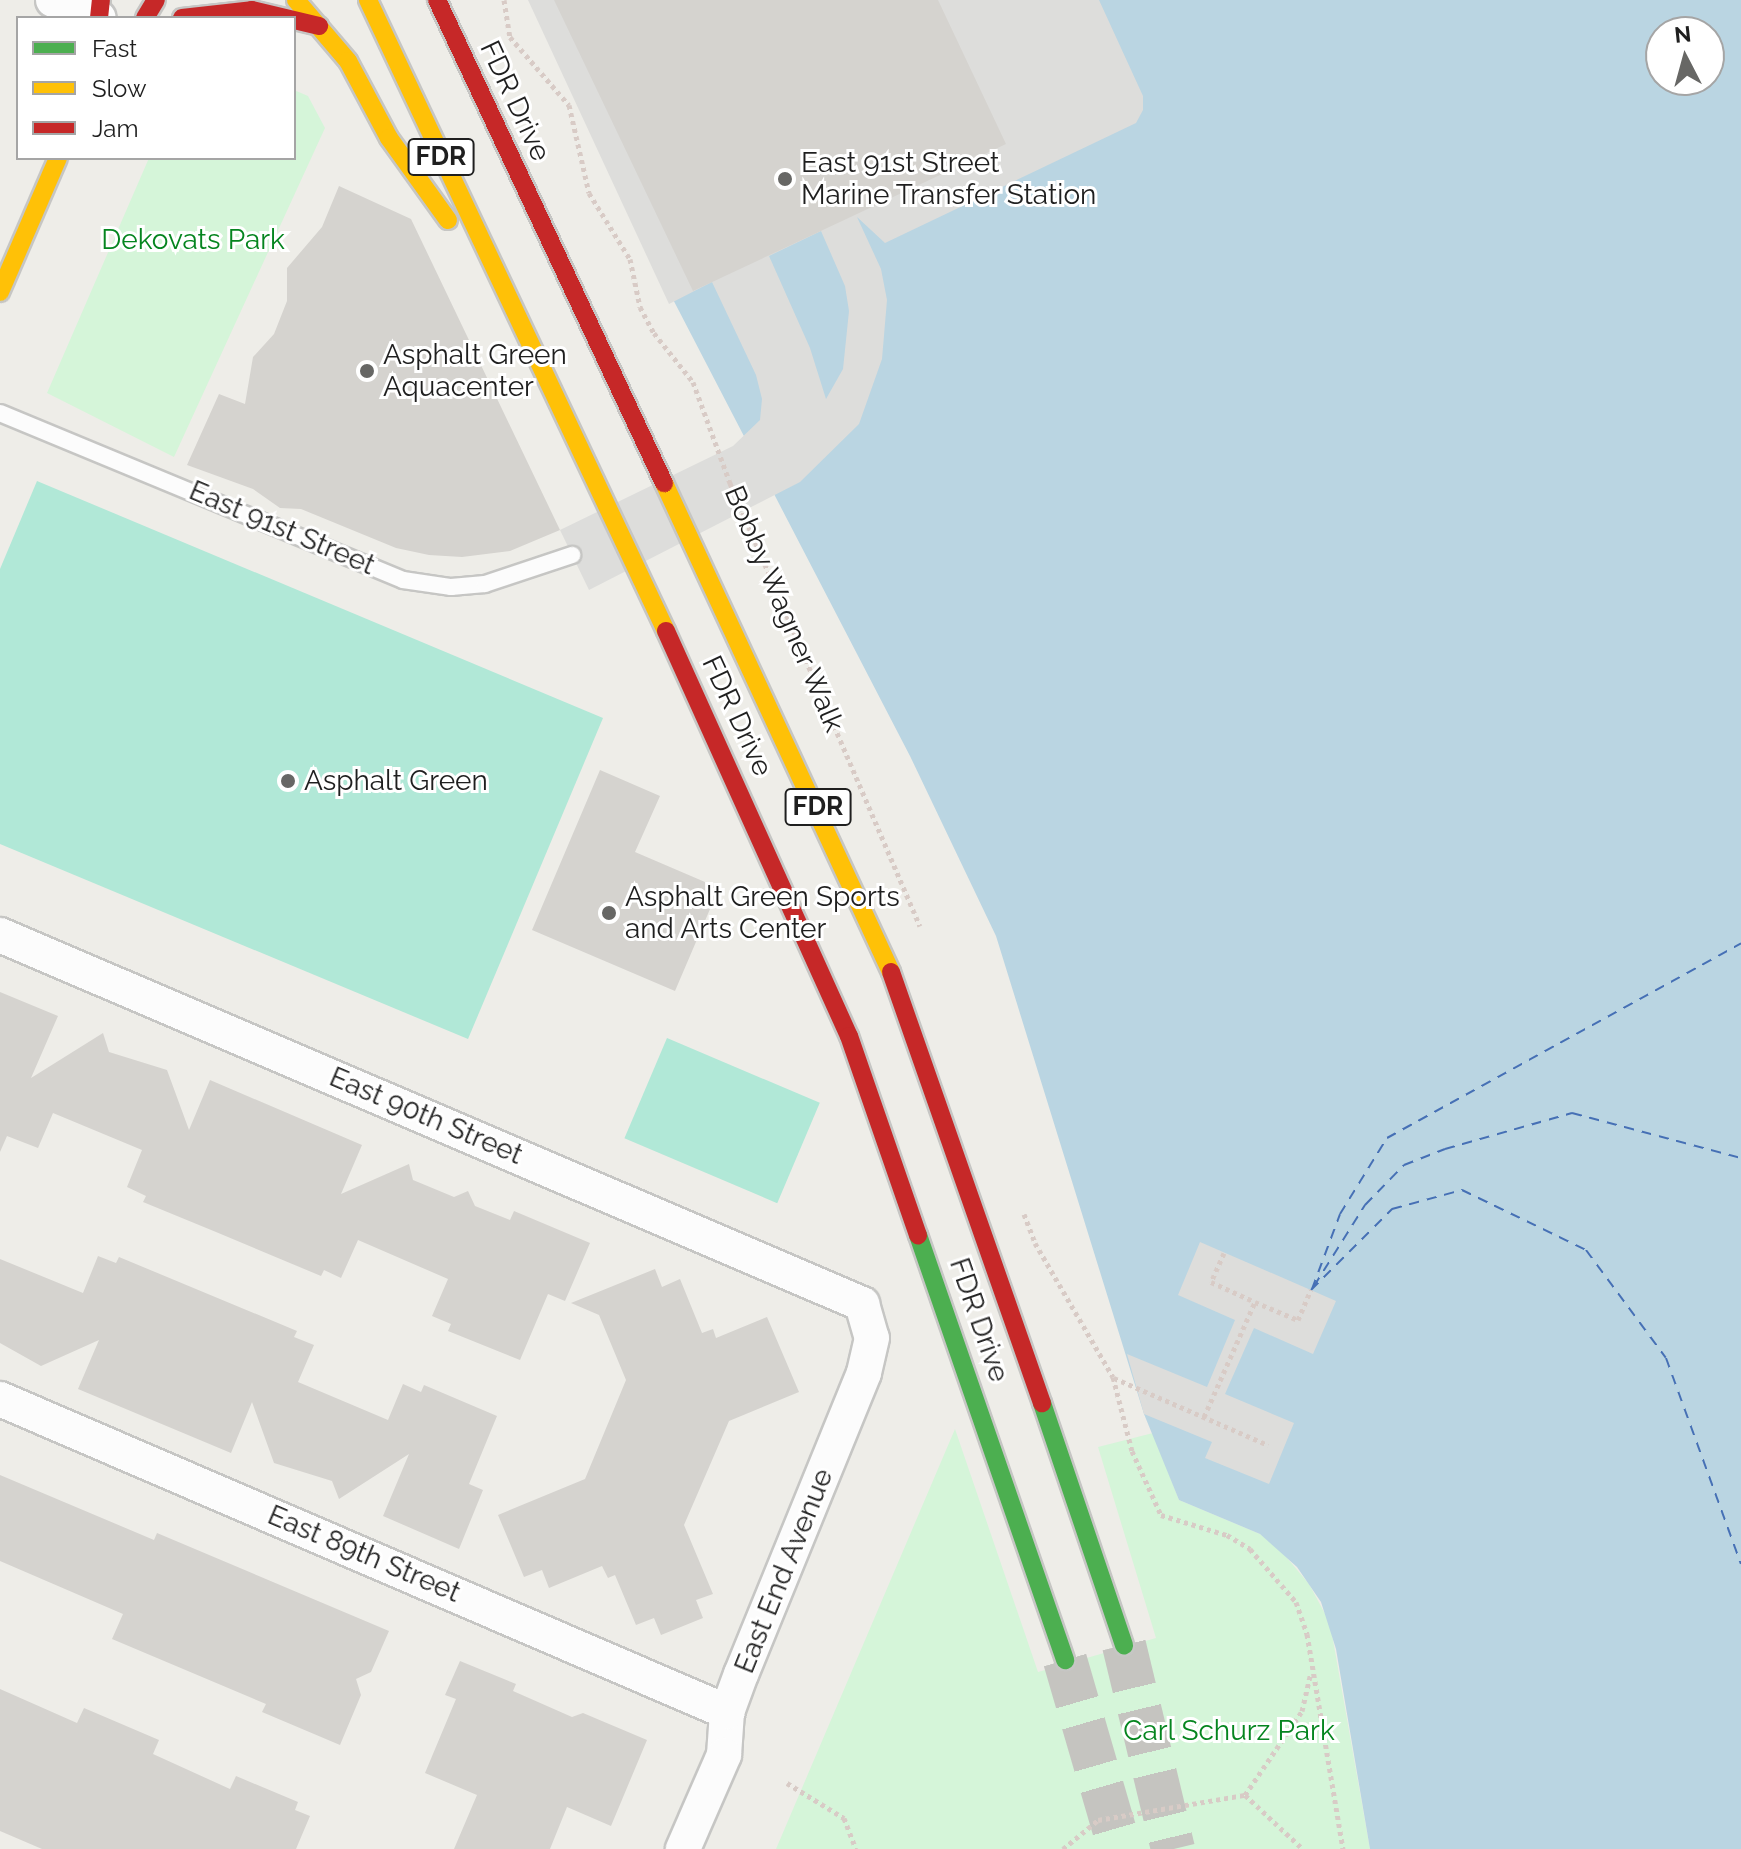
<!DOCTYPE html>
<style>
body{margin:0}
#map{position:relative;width:1741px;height:1849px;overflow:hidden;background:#eeede8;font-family:Raleway,sans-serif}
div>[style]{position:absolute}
.park>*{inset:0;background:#d5f5d9}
.pitch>*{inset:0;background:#b1e8d7;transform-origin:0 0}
.water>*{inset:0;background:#bad5e2}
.pier>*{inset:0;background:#dddddb}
.ferry>*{height:2px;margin-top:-1px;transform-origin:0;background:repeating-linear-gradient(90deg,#4670b5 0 10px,transparent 0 18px)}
.building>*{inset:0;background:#d5d3cf}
.highway-tunnel>*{height:44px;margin-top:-22px;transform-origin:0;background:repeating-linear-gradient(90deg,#c5c4c0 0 44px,transparent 0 66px)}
.path>*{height:5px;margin-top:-2.5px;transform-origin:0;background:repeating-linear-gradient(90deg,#d8cbc6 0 4px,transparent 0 8px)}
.roads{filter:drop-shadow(2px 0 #c6c6c4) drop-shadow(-2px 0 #c6c6c4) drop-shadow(0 2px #c6c6c4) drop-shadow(0 -2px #c6c6c4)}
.lane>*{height:16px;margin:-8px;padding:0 8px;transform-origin:8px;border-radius:8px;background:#fcfcfc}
.street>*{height:34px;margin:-17px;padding:0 17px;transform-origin:17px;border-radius:17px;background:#fcfcfc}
.fast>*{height:18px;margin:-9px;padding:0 9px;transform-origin:9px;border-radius:9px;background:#4caf50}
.slow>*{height:18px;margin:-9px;padding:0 9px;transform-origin:9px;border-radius:9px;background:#ffc107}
.jam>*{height:18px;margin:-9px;padding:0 9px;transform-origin:9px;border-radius:9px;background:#c62828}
.dots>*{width:22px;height:22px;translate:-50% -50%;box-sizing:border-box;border:4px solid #fff;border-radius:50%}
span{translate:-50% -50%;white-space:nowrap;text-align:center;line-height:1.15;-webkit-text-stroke:6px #fff;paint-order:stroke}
.shield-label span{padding:2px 6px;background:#fff;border:2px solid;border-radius:6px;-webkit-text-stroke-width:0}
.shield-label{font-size:26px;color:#1f1f1f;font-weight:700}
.street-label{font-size:28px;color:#1f1f1f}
.poi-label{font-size:28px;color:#1f1f1f}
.left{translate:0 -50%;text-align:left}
.park-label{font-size:28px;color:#05851f}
.legend{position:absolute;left:16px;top:16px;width:280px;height:144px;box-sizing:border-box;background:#fff;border:2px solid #a5a5a5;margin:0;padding:10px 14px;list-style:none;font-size:24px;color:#1f1f1f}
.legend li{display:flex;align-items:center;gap:16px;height:40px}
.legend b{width:40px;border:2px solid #a5a5a5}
.north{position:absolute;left:1645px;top:16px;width:80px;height:80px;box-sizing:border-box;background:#fff;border:2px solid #a5a5a5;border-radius:50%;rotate:354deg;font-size:22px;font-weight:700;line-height:32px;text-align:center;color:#1f1f1f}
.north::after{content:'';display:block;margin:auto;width:28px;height:36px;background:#676765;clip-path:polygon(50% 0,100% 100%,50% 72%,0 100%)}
</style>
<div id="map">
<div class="park">
<div style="clip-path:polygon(294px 90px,308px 96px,325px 128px,174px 457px,47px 393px,149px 158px,294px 158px)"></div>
<div style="clip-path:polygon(955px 1429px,1038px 1672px,1156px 1638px,1098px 1447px,1153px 1433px,1179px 1500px,1260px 1534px,1282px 1552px,1309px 1584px,1330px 1623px,1370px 1849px,776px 1849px)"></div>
</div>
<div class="pitch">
<div style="clip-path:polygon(37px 481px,603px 718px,468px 1039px,0 844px,0 569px)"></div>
<div style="left:667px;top:1038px;width:166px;height:109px;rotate:23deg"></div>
</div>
<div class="water">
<div style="clip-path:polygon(evenodd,532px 0,1741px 0,1741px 1849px,1370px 1849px,1336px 1649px,1321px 1602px,1297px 1567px,1260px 1534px,1179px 1500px,1144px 1414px,996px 936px,910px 756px,665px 284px,532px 0,1661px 32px,1709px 32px,1709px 80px,1661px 80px,1661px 32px)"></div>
</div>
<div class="pier">
<div style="clip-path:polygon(evenodd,528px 0,1099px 0,1143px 96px,1143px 110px,1136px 123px,885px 243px,857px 217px,881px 269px,887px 300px,882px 359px,859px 424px,800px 482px,589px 590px,560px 530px,733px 446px,760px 420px,762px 399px,756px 375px,712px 282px,669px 304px,528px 0,821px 231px,845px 286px,849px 311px,843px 369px,826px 399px,810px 348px,769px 256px,821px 231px)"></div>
<div style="clip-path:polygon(1200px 1242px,1336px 1301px,1313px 1354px,1254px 1328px,1225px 1394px,1294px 1423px,1269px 1484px,1205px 1458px,1212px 1442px,1144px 1414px,1127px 1354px,1207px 1387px,1235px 1320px,1178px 1295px)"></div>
</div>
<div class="ferry">
<div style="left:1314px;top:1286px;width:96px;rotate:-57.8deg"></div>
<div style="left:1365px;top:1205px;width:56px;rotate:-45.7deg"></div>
<div style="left:1404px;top:1165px;width:44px;rotate:-21.3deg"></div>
<div style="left:1445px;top:1149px;width:132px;rotate:-15.8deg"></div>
<div style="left:1572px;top:1113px;width:175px;rotate:14.9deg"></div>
<div style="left:1312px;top:1289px;width:80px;rotate:-69.5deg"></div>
<div style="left:1340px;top:1214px;width:89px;rotate:-58.3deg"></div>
<div style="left:1387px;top:1138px;width:404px;rotate:-28.8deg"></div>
<div style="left:1311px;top:1290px;width:115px;rotate:-45deg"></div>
<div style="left:1392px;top:1209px;width:73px;rotate:-15.2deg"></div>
<div style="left:1462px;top:1190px;width:138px;rotate:25.8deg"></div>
<div style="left:1586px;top:1250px;width:134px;rotate:53.5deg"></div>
<div style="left:1666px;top:1358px;width:219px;rotate:70deg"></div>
</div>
<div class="building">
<div style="clip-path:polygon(554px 0,938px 0,1006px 144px,693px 291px)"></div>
<div style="clip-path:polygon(339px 186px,411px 219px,560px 530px,510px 551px,462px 557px,429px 555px,396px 548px,301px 509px,280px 508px,253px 489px,187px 465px,219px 394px,245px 404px,253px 357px,274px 334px,287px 301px,287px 268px,322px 227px)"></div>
<div style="clip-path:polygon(600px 770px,660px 796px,635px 852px,719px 888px,675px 991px,532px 930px)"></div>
<div style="clip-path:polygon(0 992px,58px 1016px,31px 1078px,103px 1033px,109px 1052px,167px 1070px,189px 1130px,210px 1080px,362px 1145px,341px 1194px,409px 1164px,413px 1180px,454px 1197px,468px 1191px,475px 1206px,510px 1220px,514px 1211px,590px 1243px,565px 1301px,548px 1294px,520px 1360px,448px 1331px,451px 1324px,432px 1316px,448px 1279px,358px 1240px,341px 1278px,324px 1270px,321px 1276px,216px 1232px,143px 1202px,146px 1196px,127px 1187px,142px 1150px,53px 1113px,38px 1148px,7px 1136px,0 1152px)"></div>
<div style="clip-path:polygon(98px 1256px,116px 1263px,119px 1257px,297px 1331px,294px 1337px,314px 1345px,298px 1382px,388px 1420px,403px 1384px,421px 1392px,424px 1385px,497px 1416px,469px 1484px,483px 1490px,459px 1549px,383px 1516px,409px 1454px,339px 1499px,332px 1481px,274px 1463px,252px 1402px,231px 1453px,78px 1389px,99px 1340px,41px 1366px,0 1343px,0 1259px,83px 1293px)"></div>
<div style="clip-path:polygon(655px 1269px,662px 1287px,680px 1279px,702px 1333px,713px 1329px,716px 1338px,767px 1317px,799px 1392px,729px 1421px,684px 1525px,713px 1594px,696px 1600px,703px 1618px,661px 1635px,654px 1618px,636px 1625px,615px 1575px,608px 1578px,602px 1566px,549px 1588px,542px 1570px,524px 1577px,498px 1515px,585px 1479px,626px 1380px,599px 1315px,571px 1303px)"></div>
<div style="clip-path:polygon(0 1475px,154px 1540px,157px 1533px,389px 1631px,371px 1672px,356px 1679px,361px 1695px,340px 1745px,262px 1712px,266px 1704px,112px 1639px,123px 1614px,0 1561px)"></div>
<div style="clip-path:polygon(460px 1661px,516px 1684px,513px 1691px,572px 1717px,583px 1713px,647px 1740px,611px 1826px,567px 1807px,550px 1849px,454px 1849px,477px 1795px,425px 1773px,456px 1699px,445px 1695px)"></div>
<div style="clip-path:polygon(0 1689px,77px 1723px,84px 1708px,159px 1740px,153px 1754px,230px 1789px,236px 1776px,298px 1802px,295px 1810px,310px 1816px,296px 1849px,42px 1849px,0 1831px)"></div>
</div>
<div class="highway-tunnel">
<div style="left:1124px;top:1645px;width:210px;rotate:76.5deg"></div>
<div style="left:1065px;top:1660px;width:197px;rotate:73.8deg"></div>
</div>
<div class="path">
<div style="left:504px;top:0;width:37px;rotate:81deg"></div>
<div style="left:510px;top:37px;width:90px;rotate:49.1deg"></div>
<div style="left:569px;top:105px;width:90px;rotate:77.2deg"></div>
<div style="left:589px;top:193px;width:78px;rotate:58.2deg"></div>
<div style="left:630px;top:259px;width:49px;rotate:78.2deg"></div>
<div style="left:640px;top:307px;width:30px;rotate:62deg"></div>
<div style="left:654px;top:333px;width:63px;rotate:51.5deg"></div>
<div style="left:693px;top:382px;width:108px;rotate:69.9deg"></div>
<div style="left:730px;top:483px;width:482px;rotate:66.8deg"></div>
<div style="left:1024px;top:1214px;width:31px;rotate:69deg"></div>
<div style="left:1035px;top:1243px;width:155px;rotate:59.8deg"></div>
<div style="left:1113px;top:1377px;width:76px;rotate:75.6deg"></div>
<div style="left:1132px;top:1451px;width:70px;rotate:65.6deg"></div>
<div style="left:1161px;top:1515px;width:69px;rotate:16.9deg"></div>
<div style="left:1227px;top:1535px;width:27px;rotate:31deg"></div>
<div style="left:1250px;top:1549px;width:70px;rotate:49deg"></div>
<div style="left:1296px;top:1602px;width:34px;rotate:71deg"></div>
<div style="left:1307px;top:1634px;width:218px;rotate:80.5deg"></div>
<div style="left:1224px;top:1253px;width:32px;rotate:114deg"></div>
<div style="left:1211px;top:1282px;width:48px;rotate:24.4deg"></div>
<div style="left:1114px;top:1378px;width:168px;rotate:23.5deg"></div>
<div style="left:1204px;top:1417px;width:126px;rotate:-66.1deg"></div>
<div style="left:1255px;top:1302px;width:47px;rotate:22.7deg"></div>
<div style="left:1298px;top:1320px;width:33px;rotate:-67deg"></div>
<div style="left:787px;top:1783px;width:67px;rotate:31.6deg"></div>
<div style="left:844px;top:1818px;width:33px;rotate:69deg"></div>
<div style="left:1245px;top:1795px;width:79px;rotate:43deg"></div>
<div style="left:1063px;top:1849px;width:45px;rotate:-39.6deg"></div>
<div style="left:1098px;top:1820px;width:149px;rotate:-9.7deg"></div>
<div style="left:1245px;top:1795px;width:102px;rotate:-55.8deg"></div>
<div style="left:1302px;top:1711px;width:39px;rotate:-77deg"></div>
</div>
<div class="roads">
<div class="lane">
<div style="left:0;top:413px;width:436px;rotate:22.5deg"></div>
<div style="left:403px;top:580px;width:49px;rotate:8.3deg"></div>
<div style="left:451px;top:587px;width:34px;rotate:-5deg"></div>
<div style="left:485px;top:584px;width:92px;rotate:-18.4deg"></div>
</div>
<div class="street">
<div style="left:53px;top:0;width:49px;rotate:21.4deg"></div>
<div style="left:0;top:935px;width:938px;rotate:23.17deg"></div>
<div style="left:862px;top:1304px;width:35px;rotate:74deg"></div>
<div style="left:872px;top:1338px;width:36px;rotate:103deg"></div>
<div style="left:864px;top:1373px;width:325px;rotate:112.2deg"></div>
<div style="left:741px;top:1674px;width:40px;rotate:110.2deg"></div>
<div style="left:727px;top:1712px;width:43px;rotate:94deg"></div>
<div style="left:724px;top:1755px;width:103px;rotate:113.6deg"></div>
<div style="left:0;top:1399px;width:792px;rotate:23.29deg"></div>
</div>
<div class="fast">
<div style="left:918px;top:1235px;width:450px;rotate:70.9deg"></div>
<div style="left:1042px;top:1403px;width:256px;rotate:71.3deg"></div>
</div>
<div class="slow">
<div style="left:296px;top:0;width:80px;rotate:49.6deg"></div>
<div style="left:348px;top:61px;width:87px;rotate:62deg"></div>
<div style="left:389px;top:138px;width:101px;rotate:54.3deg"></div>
<div style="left:368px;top:0;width:698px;rotate:64.72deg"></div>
<div style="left:0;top:292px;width:146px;rotate:-66.6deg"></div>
<div style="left:664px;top:483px;width:539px;rotate:65.1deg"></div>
</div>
<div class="jam">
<div style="left:437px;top:0;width:534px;rotate:64.83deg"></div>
<div style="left:99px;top:18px;width:18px;rotate:-84deg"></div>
<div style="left:145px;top:18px;width:21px;rotate:-59deg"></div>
<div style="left:182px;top:18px;width:70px;rotate:-6.5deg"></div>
<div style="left:252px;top:10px;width:69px;rotate:13.4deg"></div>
<div style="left:666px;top:631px;width:444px;rotate:65.7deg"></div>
<div style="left:849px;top:1036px;width:211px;rotate:70.9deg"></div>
<div style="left:891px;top:972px;width:457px;rotate:70.7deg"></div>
</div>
</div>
<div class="dots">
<div style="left:785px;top:179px;background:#676765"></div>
<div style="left:367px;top:371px;background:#676765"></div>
<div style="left:288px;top:781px;background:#676765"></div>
<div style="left:609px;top:913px;background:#676765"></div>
</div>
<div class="shield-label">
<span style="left:441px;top:157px">FDR</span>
<span style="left:818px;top:807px">FDR</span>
</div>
<div class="street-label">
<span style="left:515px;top:101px;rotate:65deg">FDR Drive</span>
<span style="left:282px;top:528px;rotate:23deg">East 91st Street</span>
<span style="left:784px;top:609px;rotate:67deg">Bobby Wagner Walk</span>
<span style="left:737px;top:716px;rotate:65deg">FDR Drive</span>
<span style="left:426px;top:1116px;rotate:23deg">East 90th Street</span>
<span style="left:979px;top:1320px;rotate:71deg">FDR Drive</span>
<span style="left:364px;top:1554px;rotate:23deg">East 89th Street</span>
<span style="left:784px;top:1571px;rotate:-68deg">East End Avenue</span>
</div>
<div class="poi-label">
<span class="left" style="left:801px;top:179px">East 91st Street<br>Marine Transfer Station</span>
<span class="left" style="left:383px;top:371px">Asphalt Green<br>Aquacenter</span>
<span class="left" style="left:304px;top:781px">Asphalt Green</span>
<span class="left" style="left:625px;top:913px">Asphalt Green Sports<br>and Arts Center</span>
</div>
<div class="park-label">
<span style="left:193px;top:240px">Dekovats Park</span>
<span style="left:1229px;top:1731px">Carl Schurz Park</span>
</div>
<ul class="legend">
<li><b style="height:10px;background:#4caf50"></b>Fast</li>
<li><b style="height:10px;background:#ffc107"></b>Slow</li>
<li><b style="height:10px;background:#c62828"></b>Jam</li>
</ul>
<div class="north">N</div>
</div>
